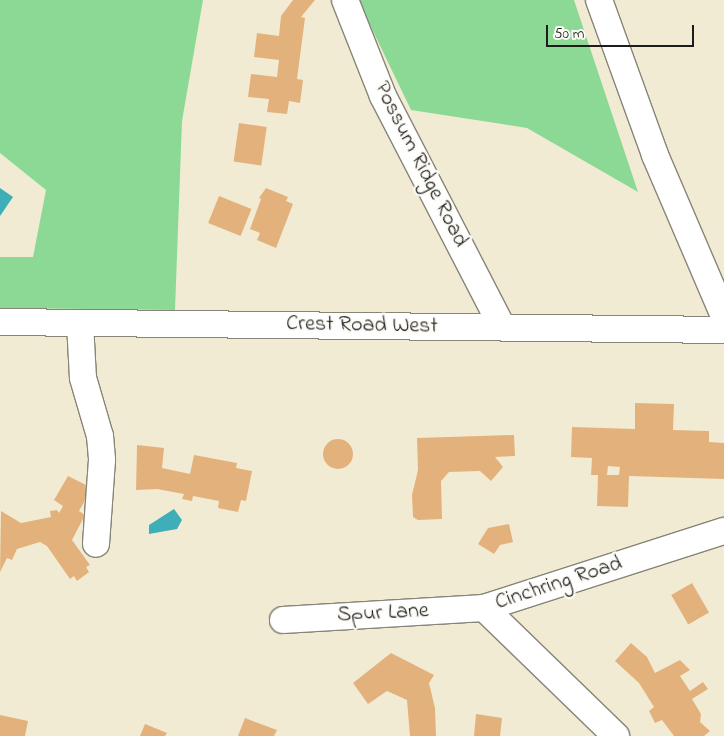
<!DOCTYPE html>
<style>
body{margin:0}
#map{position:relative;width:724px;height:736px;overflow:hidden;background:#f2ebd3;font-family:"Indie Flower",sans-serif}
div>[style]{position:absolute}
.green>*{inset:0;background:#8cd996}
.water>*{inset:0;background:#3eafb8}
.building>*{inset:0;background:#e3b27c;transform-origin:0 0}
.round{border-radius:50%}
.roads{filter:drop-shadow(1px 0 #878478) drop-shadow(-1px 0 #878478) drop-shadow(0 1px #878478) drop-shadow(0 -1px #878478)}
.minor>*{height:26px;margin:-13px;padding:0 13px;transform-origin:13px;border-radius:13px;background:#fff}
span{translate:-50% -50%;white-space:nowrap;text-align:center;line-height:1.15;-webkit-text-stroke:4.5px #fdfcf7;paint-order:stroke}
.street-label{font-size:22px;color:#1c1c1c}
.scale{position:absolute;left:546px;top:25px;width:148px;height:22px;box-sizing:border-box;border:2px solid #1c1c1c;border-top:0;padding-left:6px;font-size:15px;line-height:18px;white-space:nowrap;color:#1c1c1c;-webkit-text-stroke:4px #fdfcf7;paint-order:stroke}
</style>
<div id="map">
<div class="green">
<div style="clip-path:polygon(0 0,203px 0,182px 121px,175px 310px,0 308px,0 257px,33px 257px,46px 190px,0 153px)"></div>
<div style="clip-path:polygon(358px 0,574px 0,638px 192px,527px 128px,411px 110px)"></div>
</div>
<div class="water">
<div style="clip-path:polygon(0 188px,13px 197px,0 216px)"></div>
<div style="clip-path:polygon(174px 509px,182px 520px,177px 529px,149px 534px,149px 525px)"></div>
</div>
<div class="building">
<div style="clip-path:polygon(293px 0,315px 0,301px 17px,305px 18px,297px 79px,303px 80px,300px 103px,289px 101px,287px 114px,267px 112px,269px 99px,248px 97px,251px 74px,277px 77px,279px 60px,254px 57px,257px 33px,279px 36px,281px 16px)"></div>
<div style="left:239px;top:123px;width:28px;height:39px;rotate:8deg"></div>
<div style="clip-path:polygon(266px 188px,288px 197px,286px 201px,293px 204px,276px 248px,257px 240px,260px 233px,250px 229px,261px 199px,259px 198px)"></div>
<div style="left:219px;top:196px;width:35px;height:29px;rotate:22deg"></div>
<div style="clip-path:polygon(evenodd,635px 403px,674px 404px,673px 430px,709px 431px,709px 442px,724px 443px,724px 479px,629px 476px,628px 507px,597px 506px,598px 475px,591px 475px,592px 458px,571px 457px,572px 427px,635px 429px,635px 403px,608px 466px,620px 467px,619px 475px,607px 475px,608px 466px)"></div>
<div style="clip-path:polygon(514px 435px,515px 456px,495px 457px,503px 467px,491px 481px,480px 471px,449px 472px,441px 481px,442px 519px,418px 520px,413px 517px,412px 495px,418px 470px,417px 438px)"></div>
<div class="round" style="left:323px;top:439px;width:30px;height:30px"></div>
<div style="clip-path:polygon(137px 445px,164px 448px,162px 468px,190px 474px,194px 455px,237px 463px,236px 468px,252px 471px,246px 501px,241px 500px,238px 512px,218px 508px,219px 501px,193px 496px,192px 501px,182px 499px,184px 494px,157px 489px,136px 490px)"></div>
<div style="clip-path:polygon(68px 476px,92px 488px,79px 511px,85px 515px,72px 540px,90px 565px,86px 567px,89px 572px,77px 581px,74px 576px,70px 579px,47px 546px,40px 542px,17px 549px,12px 560px,7px 558px,0 572px,1px 511px,21px 523px,51px 517px,50px 511px,57px 510px,59px 513px,63px 506px,54px 500px)"></div>
<div style="clip-path:polygon(509px 524px,513px 542px,500px 545px,494px 554px,478px 544px,488px 528px)"></div>
<div style="left:692px;top:583px;width:34px;height:24px;rotate:60deg"></div>
<div style="clip-path:polygon(631px 643px,647px 657px,655px 673px,680px 660px,690px 670px,680px 676px,690px 691px,703px 682px,708px 689px,692px 699px,701px 714px,700px 722px,710px 731px,704px 736px,674px 736px,662px 720px,655px 723px,649px 711px,654px 707px,639px 683px,615px 661px)"></div>
<div style="clip-path:polygon(391px 653px,434px 675px,429px 683px,435px 708px,436px 736px,410px 736px,407px 700px,387px 691px,368px 704px,353px 683px)"></div>
<div style="clip-path:polygon(476px 714px,502px 718px,500px 736px,474px 736px)"></div>
<div style="clip-path:polygon(0 715px,28px 721px,25px 736px,0 736px)"></div>
<div style="clip-path:polygon(245px 718px,277px 730px,274px 736px,238px 736px)"></div>
<div style="clip-path:polygon(145px 724px,167px 733px,165px 736px,140px 736px)"></div>
</div>
<div class="roads">
<div class="minor">
<div style="left:345px;top:0;width:103px;rotate:68.4deg"></div>
<div style="left:383px;top:96px;width:260px;rotate:62.7deg"></div>
<div style="left:599px;top:0;width:165px;rotate:70.1deg"></div>
<div style="left:655px;top:155px;width:175px;rotate:66.8deg"></div>
<div style="left:0;top:322px;width:724px;rotate:0.63deg"></div>
<div style="left:80px;top:323px;width:55px;rotate:86.9deg"></div>
<div style="left:83px;top:378px;width:60px;rotate:73.7deg"></div>
<div style="left:100px;top:436px;width:24px;rotate:85deg"></div>
<div style="left:102px;top:460px;width:84px;rotate:94.1deg"></div>
<div style="left:484px;top:608px;width:184px;rotate:44.1deg"></div>
<div style="left:283px;top:620px;width:201px;rotate:-3.4deg"></div>
<div style="left:484px;top:608px;width:252px;rotate:-17.8deg"></div>
</div>
</div>
<div class="street-label">
<span style="left:420px;top:165px;rotate:63deg">Possum Ridge Road</span>
<span style="left:362px;top:326px;rotate:1deg">Crest Road West</span>
<span style="left:559px;top:584px;rotate:-18deg">Cinchring Road</span>
<span style="left:383px;top:614px;rotate:-3deg">Spur Lane</span>
</div>
<div class="scale">50 m</div>
</div>
